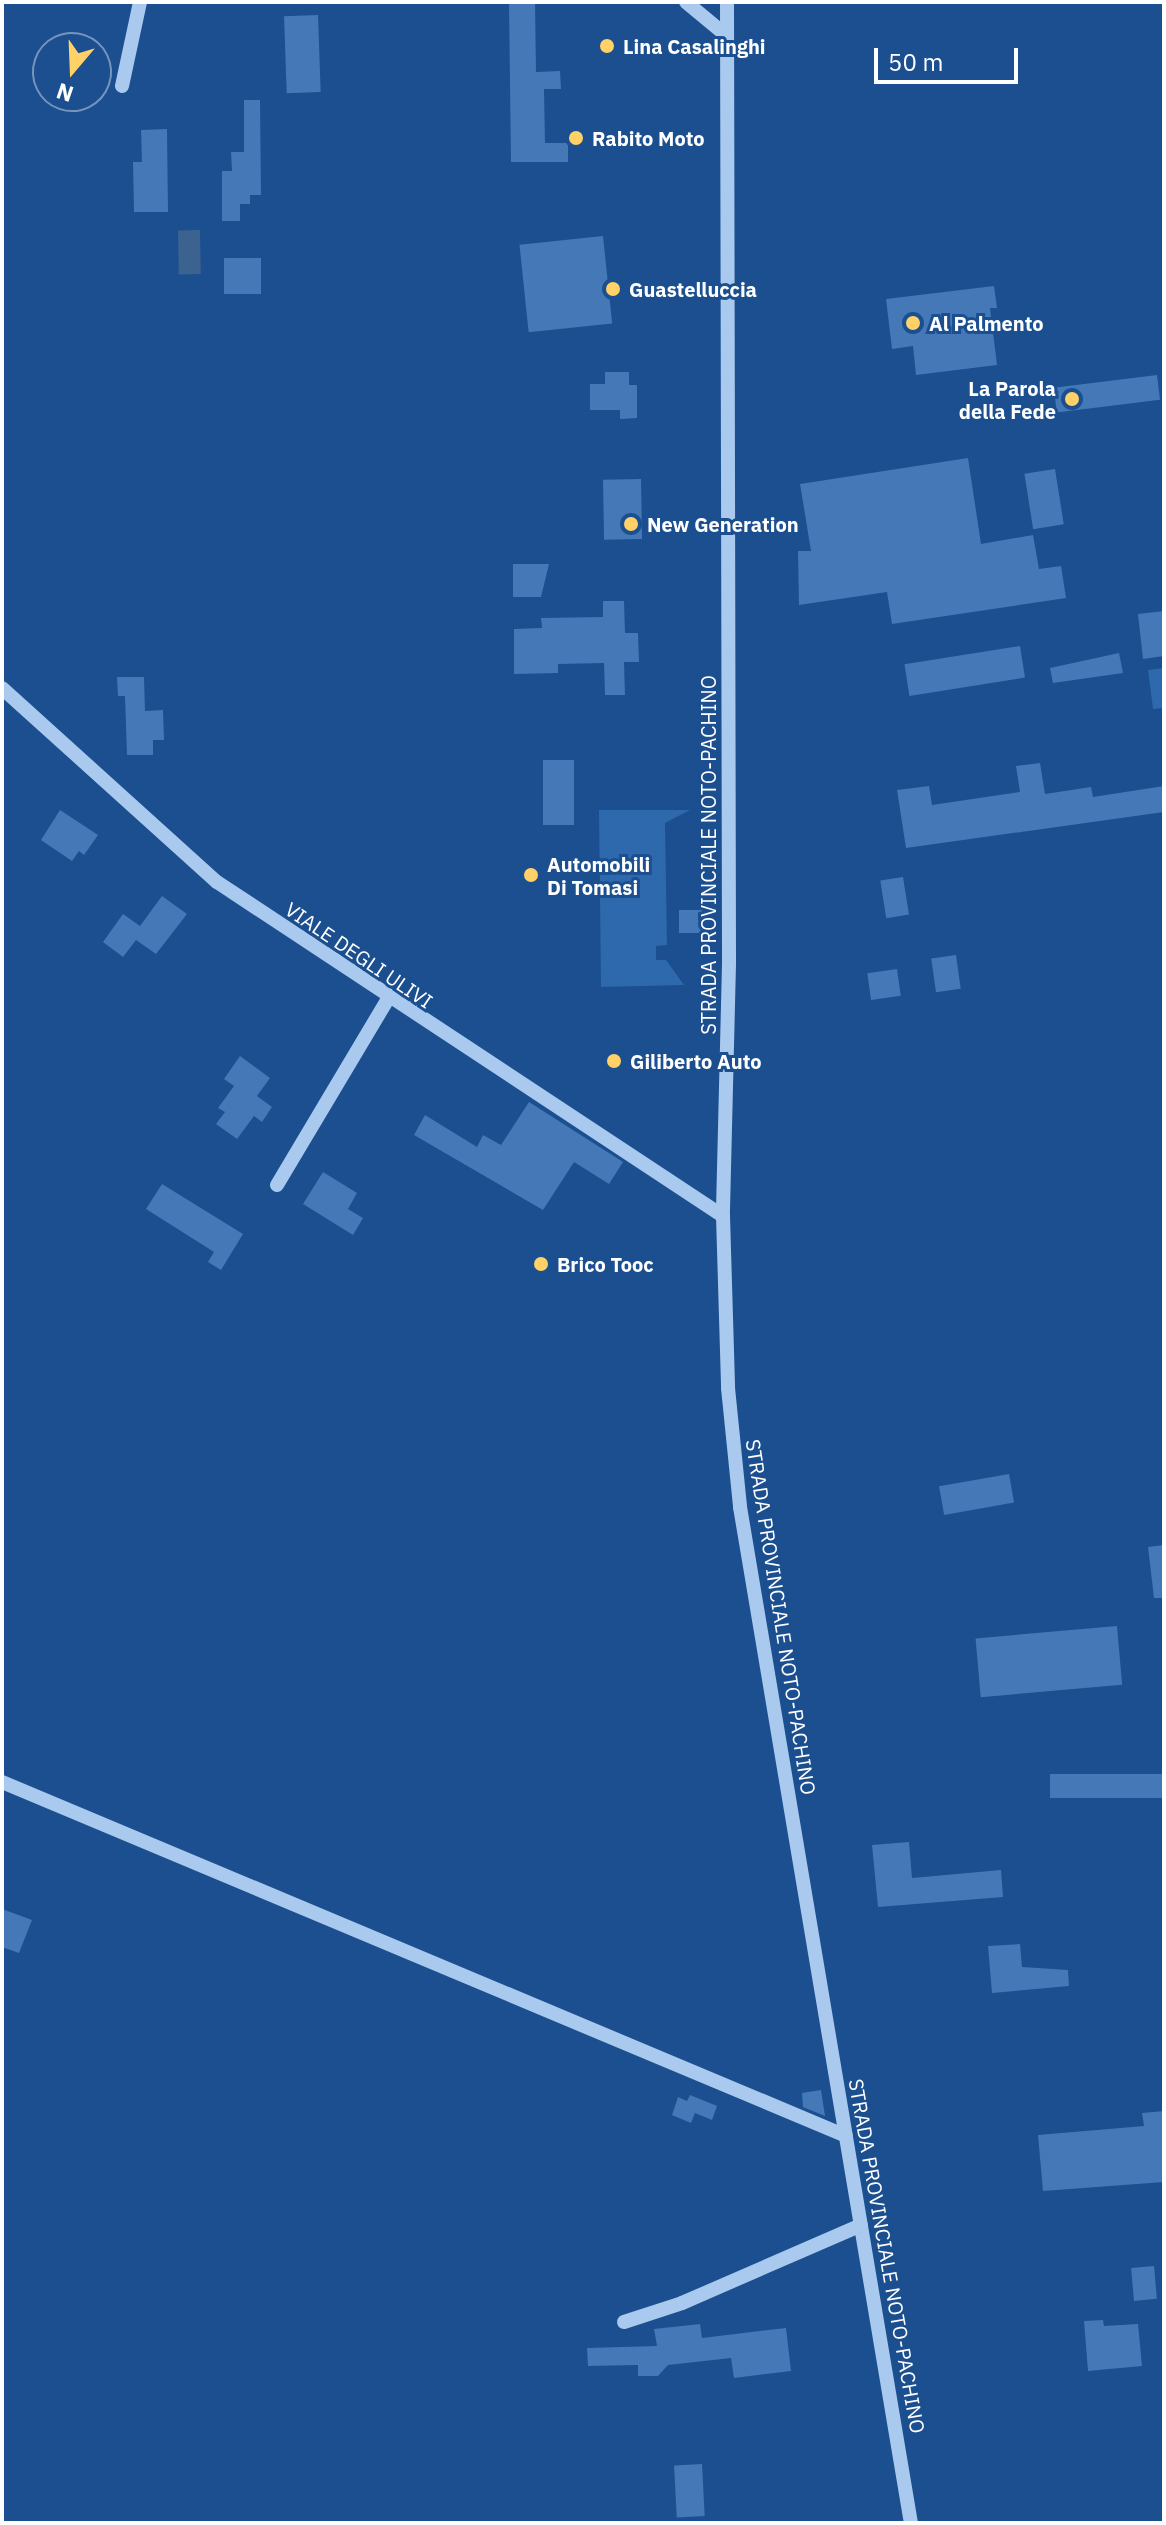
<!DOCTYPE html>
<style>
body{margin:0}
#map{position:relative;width:1166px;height:2525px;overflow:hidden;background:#1b4f8f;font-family:"IBM Plex Sans",sans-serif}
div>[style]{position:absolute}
.green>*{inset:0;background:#2e69ad}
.water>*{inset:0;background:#3c6290;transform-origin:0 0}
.building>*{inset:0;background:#4478b7;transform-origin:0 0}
.minor>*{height:14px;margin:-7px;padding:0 7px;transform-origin:7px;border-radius:7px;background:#a9c9ee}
.dots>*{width:22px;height:22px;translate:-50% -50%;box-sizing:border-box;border:4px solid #1b4f8f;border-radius:50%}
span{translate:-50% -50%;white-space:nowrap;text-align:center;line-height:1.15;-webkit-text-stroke:6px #1b4f8f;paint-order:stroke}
.poi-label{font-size:20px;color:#fff;font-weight:700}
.left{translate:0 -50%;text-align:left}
.right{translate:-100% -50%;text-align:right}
.street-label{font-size:20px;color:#fff}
.frame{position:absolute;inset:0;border:4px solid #fff;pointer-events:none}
.north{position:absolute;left:32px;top:32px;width:80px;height:80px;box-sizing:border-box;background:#1b4f8f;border:2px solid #7695bc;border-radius:50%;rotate:199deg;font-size:22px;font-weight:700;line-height:32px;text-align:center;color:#fff}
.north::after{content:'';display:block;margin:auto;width:28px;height:36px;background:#ffd166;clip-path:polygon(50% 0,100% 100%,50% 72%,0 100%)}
.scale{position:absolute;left:874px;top:48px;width:144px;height:36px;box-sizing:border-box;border:4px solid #fff;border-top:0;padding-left:10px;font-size:24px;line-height:28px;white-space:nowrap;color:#fff;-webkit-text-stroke:6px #1b4f8f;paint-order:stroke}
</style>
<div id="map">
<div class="green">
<div style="clip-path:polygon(1164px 668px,1164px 708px,1153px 709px,1148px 670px)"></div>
<div style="clip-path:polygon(599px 810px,690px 810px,665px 823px,667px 945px,656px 946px,656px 960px,666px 960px,684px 985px,601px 987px)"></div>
</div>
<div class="water">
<div style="left:200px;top:230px;width:44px;height:22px;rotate:89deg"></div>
</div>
<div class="building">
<div style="clip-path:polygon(509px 2px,535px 2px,536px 72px,560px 71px,561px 89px,544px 89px,545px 143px,568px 143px,568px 162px,511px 162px)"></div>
<div style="left:318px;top:15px;width:77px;height:34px;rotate:88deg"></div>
<div style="clip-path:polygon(244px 100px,260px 100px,261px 195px,250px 195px,250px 204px,240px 204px,240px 221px,222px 221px,222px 171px,232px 171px,231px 152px,244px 152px)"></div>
<div style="clip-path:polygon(167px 129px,168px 212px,134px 212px,133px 162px,142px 162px,141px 130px)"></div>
<div style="left:603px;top:236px;width:88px;height:84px;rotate:84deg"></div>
<div style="left:261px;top:258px;width:36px;height:37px;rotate:90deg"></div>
<div style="clip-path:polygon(994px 286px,997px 308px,990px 308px,997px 365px,916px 375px,913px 346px,892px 349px,886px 299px)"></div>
<div style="clip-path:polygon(605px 372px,629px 372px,629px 385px,637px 385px,637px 418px,620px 419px,620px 410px,590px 410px,590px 384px,605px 384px)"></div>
<div style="left:1157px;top:375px;width:25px;height:104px;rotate:83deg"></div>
<div style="clip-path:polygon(968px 458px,981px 544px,1033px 535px,1039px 569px,1061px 566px,1066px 598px,892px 624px,887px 592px,799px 605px,798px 551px,811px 551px,800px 484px)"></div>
<div style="left:1055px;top:469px;width:56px;height:31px;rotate:81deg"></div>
<div style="left:641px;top:479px;width:60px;height:38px;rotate:89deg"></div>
<div style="clip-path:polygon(513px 564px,549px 564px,541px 597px,513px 597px)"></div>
<div style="clip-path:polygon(603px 601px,624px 601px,625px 633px,638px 633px,639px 662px,624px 662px,625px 695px,605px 695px,604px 663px,558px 664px,558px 673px,514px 674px,514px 629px,542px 628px,541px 618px,603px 617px)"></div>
<div style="clip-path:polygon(1164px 611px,1164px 656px,1143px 659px,1138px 614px)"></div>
<div style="left:1020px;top:646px;width:32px;height:117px;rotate:81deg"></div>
<div style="clip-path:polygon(1119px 653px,1123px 673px,1053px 683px,1050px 668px)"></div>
<div style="clip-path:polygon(117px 677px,144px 677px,145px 711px,163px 710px,164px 740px,153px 740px,153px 755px,127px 755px,125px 696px,118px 696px)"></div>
<div style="left:543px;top:760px;width:31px;height:65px"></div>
<div style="clip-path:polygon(1040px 763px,1045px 794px,1091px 787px,1093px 797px,1164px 786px,1164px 812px,906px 848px,897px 790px,929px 786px,932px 805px,1020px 792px,1016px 766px)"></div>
<div style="clip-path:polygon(60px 810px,98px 835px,84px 855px,79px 851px,72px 861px,41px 840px)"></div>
<div style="left:903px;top:877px;width:38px;height:23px;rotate:81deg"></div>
<div style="clip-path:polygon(162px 896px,187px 914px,156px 954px,136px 940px,123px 957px,103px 942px,123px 914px,140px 926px)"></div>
<div style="left:679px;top:910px;width:25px;height:23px"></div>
<div style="left:956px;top:955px;width:34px;height:25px;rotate:82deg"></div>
<div style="left:897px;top:969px;width:27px;height:30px;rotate:82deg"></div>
<div style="clip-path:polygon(240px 1056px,270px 1078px,257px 1096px,272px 1107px,262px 1122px,254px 1116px,237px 1139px,216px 1124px,225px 1112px,218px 1108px,234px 1086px,224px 1079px)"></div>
<div style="clip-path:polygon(529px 1102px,623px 1162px,609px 1184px,574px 1162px,543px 1210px,414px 1135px,425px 1115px,477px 1147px,483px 1135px,501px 1145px)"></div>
<div style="clip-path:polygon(323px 1172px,357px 1193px,348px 1209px,363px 1218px,353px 1235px,303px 1204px)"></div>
<div style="clip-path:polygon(162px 1184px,243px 1234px,221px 1270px,208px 1262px,214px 1252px,146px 1209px)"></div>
<div style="left:1009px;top:1474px;width:29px;height:71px;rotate:80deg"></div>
<div style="clip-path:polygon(1164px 1545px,1164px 1598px,1154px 1598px,1148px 1547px)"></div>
<div style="left:1117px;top:1626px;width:59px;height:142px;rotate:85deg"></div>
<div style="left:1164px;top:1774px;width:24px;height:114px;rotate:90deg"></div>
<div style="clip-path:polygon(909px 1842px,912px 1878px,1001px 1870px,1003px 1897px,878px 1907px,872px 1845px)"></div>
<div style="clip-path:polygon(2px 1909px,32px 1920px,19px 1953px,2px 1947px)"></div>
<div style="clip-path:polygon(1020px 1944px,1022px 1967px,1068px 1970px,1069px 1986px,992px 1993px,988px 1946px)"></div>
<div style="clip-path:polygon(821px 2090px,825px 2116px,803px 2107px,802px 2093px)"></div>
<div style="clip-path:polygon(690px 2095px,717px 2106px,712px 2120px,695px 2113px,691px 2123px,672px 2115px,678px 2097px,687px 2101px)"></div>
<div style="clip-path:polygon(1164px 2111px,1164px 2182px,1043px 2191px,1038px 2135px,1144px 2126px,1142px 2113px)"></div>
<div style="left:1154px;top:2266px;width:33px;height:23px;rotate:85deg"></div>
<div style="clip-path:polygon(1103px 2320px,1104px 2326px,1138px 2324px,1142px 2366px,1088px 2371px,1084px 2321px)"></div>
<div style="clip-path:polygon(700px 2324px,702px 2338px,786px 2328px,791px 2371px,734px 2378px,731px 2358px,668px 2365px,658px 2376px,638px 2376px,638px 2365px,588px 2366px,587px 2348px,657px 2346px,654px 2329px)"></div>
<div style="left:702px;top:2464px;width:52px;height:28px;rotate:87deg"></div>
</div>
<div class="minor">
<div style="left:686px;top:2px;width:53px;rotate:39.7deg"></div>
<div style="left:727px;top:2px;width:962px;rotate:89.88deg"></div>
<div style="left:729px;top:964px;width:252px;rotate:91.4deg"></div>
<div style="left:723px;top:1216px;width:172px;rotate:88.3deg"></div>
<div style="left:728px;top:1388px;width:120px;rotate:84.2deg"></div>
<div style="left:740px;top:1507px;width:1030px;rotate:80.45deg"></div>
<div style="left:122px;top:86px;width:86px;rotate:-77.9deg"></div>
<div style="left:2px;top:688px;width:290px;rotate:42.1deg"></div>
<div style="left:217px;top:882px;width:606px;rotate:33.43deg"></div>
<div style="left:277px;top:1185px;width:217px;rotate:-59.2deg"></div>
<div style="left:2px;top:1782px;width:915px;rotate:22.75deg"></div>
<div style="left:624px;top:2322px;width:61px;rotate:-18.1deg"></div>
<div style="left:682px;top:2303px;width:195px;rotate:-23.5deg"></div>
</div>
<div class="dots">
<div style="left:607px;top:46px;background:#ffd166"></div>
<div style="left:576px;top:138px;background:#ffd166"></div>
<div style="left:613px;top:289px;background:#ffd166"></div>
<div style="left:913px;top:323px;background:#ffd166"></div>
<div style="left:1072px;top:399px;background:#ffd166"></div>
<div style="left:631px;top:524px;background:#ffd166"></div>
<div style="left:531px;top:875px;background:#ffd166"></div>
<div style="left:614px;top:1061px;background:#ffd166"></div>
<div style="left:541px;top:1264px;background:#ffd166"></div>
</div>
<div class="poi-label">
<span class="left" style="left:623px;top:46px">Lina Casalinghi</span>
<span class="left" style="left:592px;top:138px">Rabito Moto</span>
<span class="left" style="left:629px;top:289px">Guastelluccia</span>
<span class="left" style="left:929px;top:323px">Al Palmento</span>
<span class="right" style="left:1056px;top:400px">La Parola<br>della Fede</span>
<span class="left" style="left:647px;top:524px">New Generation</span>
<span class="left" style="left:547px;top:876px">Automobili<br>Di Tomasi</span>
<span class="left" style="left:630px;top:1061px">Giliberto Auto</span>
<span class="left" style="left:557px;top:1264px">Brico Tooc</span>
</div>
<div class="street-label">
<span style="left:708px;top:855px;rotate:-90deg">STRADA PROVINCIALE NOTO-PACHINO</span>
<span style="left:359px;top:955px;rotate:34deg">VIALE DEGLI ULIVI</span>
<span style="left:781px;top:1617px;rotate:81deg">STRADA PROVINCIALE NOTO-PACHINO</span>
<span style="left:887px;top:2256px;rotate:80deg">STRADA PROVINCIALE NOTO-PACHINO</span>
</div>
<div class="frame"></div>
<div class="north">N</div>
<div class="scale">50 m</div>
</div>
